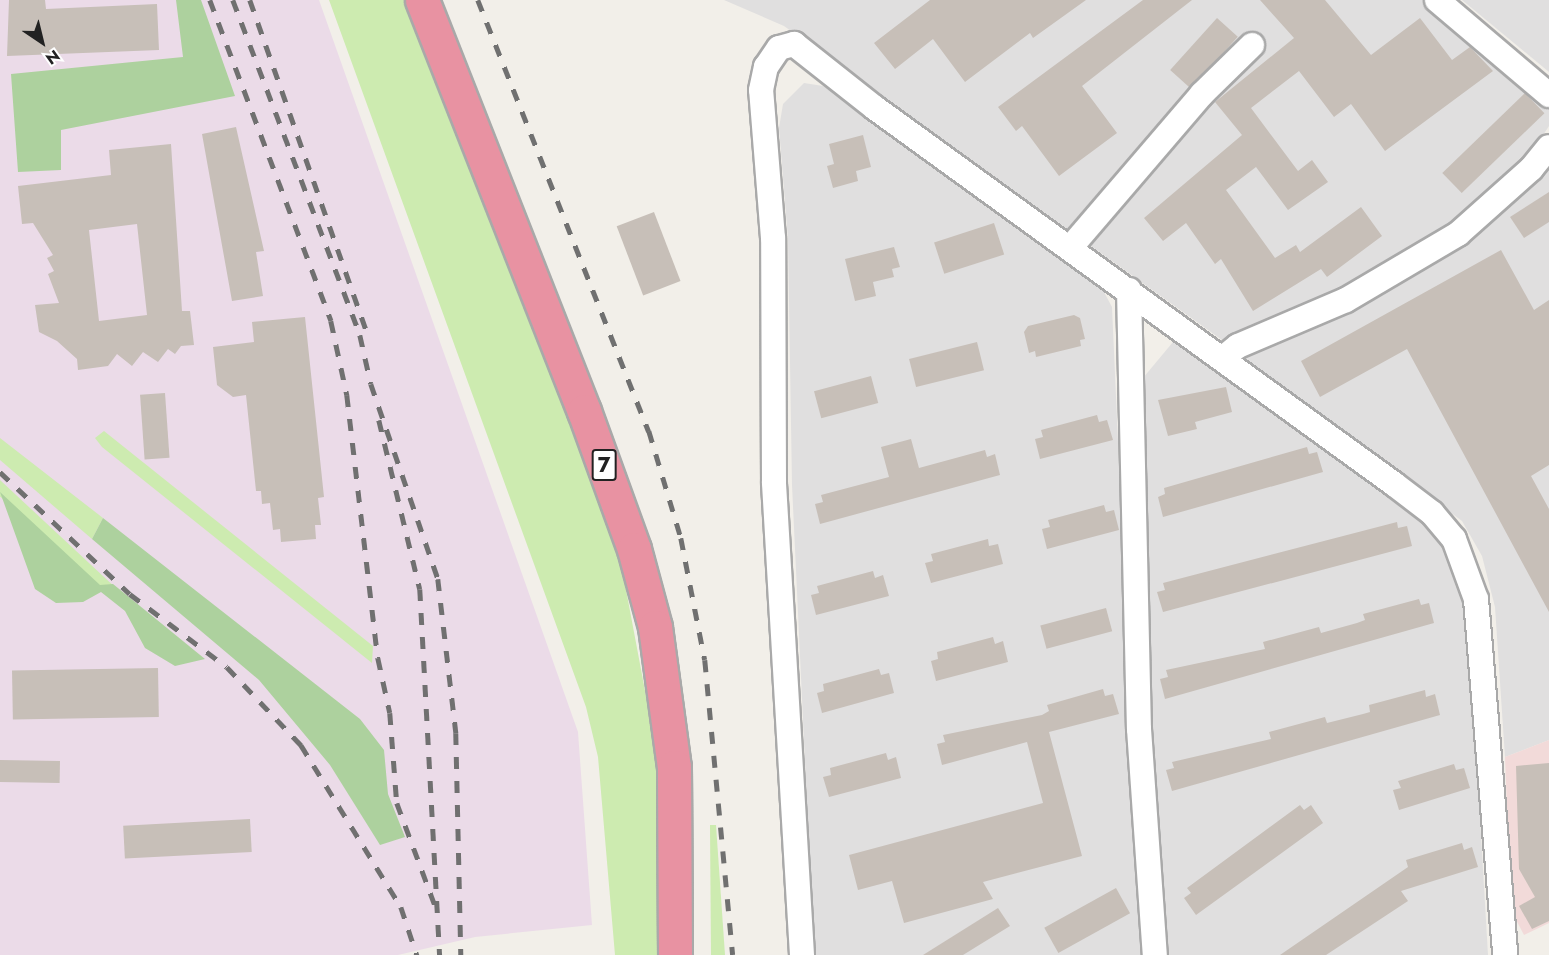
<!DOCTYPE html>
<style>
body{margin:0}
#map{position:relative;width:1549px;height:955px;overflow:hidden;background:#f2efe9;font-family:Jost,sans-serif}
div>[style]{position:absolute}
.residential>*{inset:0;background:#e0dfdf}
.commercial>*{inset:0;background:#f2dad9}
.industrial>*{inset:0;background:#ebdbe8}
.grass>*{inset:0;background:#cdebb0;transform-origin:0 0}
.forest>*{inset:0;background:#add19e}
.building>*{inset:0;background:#c7bfb8;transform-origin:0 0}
.roads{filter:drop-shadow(2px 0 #a9a9a9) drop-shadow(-2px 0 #a9a9a9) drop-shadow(0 2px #a9a9a9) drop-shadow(0 -2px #a9a9a9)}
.minor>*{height:24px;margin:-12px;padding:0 12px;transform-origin:12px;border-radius:12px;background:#fff}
.highway>*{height:33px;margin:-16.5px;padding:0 16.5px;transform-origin:16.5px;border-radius:16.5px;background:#e892a2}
.rail>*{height:4.5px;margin-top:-2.25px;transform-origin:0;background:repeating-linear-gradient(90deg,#707070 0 12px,transparent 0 24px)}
span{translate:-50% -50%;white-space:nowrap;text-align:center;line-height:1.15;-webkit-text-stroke:6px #fff;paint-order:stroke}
.shield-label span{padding:2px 4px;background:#fff;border:2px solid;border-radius:4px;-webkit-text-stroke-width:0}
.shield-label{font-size:21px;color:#222;font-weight:700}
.north{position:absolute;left:12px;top:12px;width:60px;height:60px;-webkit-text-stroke:4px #fff;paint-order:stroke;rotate:145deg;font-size:16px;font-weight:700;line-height:24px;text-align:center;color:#222}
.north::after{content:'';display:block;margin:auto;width:21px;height:27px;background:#222;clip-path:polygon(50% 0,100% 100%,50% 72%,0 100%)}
</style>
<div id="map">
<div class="residential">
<div style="clip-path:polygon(724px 0,1425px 0,1549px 107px,1549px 126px,1526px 161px,1453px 228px,1341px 294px,1222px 340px,784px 26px)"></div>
<div style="clip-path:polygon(1462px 0,1549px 0,1549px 72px)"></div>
<div style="clip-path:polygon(804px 83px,823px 86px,845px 100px,1098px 281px,1112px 307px,1141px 955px,814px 955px,792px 485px,788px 239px,779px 128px,783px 104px)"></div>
<div style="clip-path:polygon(1549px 166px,1549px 740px,1505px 757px,1495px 607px,1482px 556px,1462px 521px,1243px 357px,1350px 311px,1410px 279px,1464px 241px)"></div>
<div style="clip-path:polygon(1173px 342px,1185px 344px,1427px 518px,1447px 544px,1467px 596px,1488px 955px,1169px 955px,1155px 793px,1142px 399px,1143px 378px)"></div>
</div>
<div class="commercial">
<div style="clip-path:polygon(1549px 740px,1549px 923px,1524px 935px,1511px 910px,1505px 757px)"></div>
</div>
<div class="industrial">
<div style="clip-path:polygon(0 0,319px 0,578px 732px,592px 925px,475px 937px,398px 955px,0 955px)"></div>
</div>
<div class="grass">
<div style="clip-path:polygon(329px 0,404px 0,600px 500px,624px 579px,659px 765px,658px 955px,615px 955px,598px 757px,586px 707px)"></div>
<div style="clip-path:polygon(104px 431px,373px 646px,372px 663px,102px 447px,95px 438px)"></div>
<div style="clip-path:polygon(0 438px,103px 518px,92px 539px,0 460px)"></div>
<div style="left:0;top:480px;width:154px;height:12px;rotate:43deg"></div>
<div style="clip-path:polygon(710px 825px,716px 825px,725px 955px,711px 955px)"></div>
</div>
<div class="forest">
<div style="clip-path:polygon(176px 0,201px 0,235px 96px,61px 130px,61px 170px,18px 172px,11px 74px,183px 57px)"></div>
<div style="clip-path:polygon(0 492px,100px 585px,113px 584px,205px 659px,175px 666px,145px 648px,125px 611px,101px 592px,83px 602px,56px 603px,35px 589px)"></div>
<div style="clip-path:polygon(103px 518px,360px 719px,384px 750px,388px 794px,405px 837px,380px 845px,330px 765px,259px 680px,92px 539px)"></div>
</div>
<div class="building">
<div style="clip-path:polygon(9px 0,45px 0,46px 9px,157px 4px,159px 50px,7px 56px)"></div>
<div style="clip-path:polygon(930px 0,1086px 0,1033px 38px,1030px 33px,965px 82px,933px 39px,895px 69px,874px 43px)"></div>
<div style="clip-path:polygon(1143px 0,1192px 0,1082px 86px,1117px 133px,1059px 176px,1022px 126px,1016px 131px,998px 107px)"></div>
<div style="clip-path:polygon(1260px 0,1325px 0,1371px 55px,1420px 18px,1452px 60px,1470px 47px,1493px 71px,1385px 151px,1351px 104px,1334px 117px,1299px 71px,1251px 108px,1298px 171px,1312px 160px,1328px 182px,1288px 210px,1256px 167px,1226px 190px,1275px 258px,1296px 245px,1300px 252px,1361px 207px,1382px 236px,1327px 277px,1321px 269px,1253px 311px,1221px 259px,1215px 264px,1186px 223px,1163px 241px,1144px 218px,1242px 135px,1215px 102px,1294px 38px)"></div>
<div style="left:1217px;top:18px;width:28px;height:70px;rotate:42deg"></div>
<div style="left:1525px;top:93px;width:28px;height:115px;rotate:46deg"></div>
<div style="clip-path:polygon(236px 127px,264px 251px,256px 252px,263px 296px,232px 301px,202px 134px)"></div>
<div style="clip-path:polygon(863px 135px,871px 167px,856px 171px,858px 181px,833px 188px,827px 166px,834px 164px,829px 144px)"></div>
<div style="clip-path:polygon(evenodd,171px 144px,182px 311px,190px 311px,194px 345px,181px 346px,175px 354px,168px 349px,158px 362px,143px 352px,132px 366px,117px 354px,108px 366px,78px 370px,77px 359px,57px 341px,39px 332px,35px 305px,59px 303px,48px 274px,54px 271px,47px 258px,53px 255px,33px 223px,22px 224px,18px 186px,111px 175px,109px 150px,171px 144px,137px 224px,147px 315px,99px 321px,89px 230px,137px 224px)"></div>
<div style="clip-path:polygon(1549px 192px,1549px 222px,1524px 238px,1510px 217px)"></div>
<div style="left:654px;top:212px;width:74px;height:40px;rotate:69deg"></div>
<div style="left:994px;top:223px;width:33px;height:63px;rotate:72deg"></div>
<div style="clip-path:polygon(894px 247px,900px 267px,892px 269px,894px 277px,873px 282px,876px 296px,855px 301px,845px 259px)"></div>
<div style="clip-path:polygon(1501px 250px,1534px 310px,1549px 300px,1549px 465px,1531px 476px,1549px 509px,1549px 612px,1407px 349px,1320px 397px,1301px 361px)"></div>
<div style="clip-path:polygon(1074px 315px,1080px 318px,1085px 339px,1080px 340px,1081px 346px,1036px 357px,1035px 351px,1029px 353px,1024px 332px,1028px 326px)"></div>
<div style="clip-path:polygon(305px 317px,324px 497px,318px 498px,321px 525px,315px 525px,316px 539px,281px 542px,280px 529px,273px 530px,270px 503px,262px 504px,261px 491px,256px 491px,246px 395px,233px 397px,217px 385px,213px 347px,254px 342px,252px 322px)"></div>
<div style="left:977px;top:342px;width:29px;height:70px;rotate:76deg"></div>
<div style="left:871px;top:376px;width:28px;height:59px;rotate:75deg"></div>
<div style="clip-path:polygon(1226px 387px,1232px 412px,1195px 422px,1197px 429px,1168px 436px,1158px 400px)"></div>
<div style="left:165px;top:393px;width:65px;height:25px;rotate:86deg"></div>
<div style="clip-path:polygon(1097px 415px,1099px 422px,1107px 420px,1113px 440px,1040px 459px,1035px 439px,1043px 437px,1041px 430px)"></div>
<div style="clip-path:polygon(911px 439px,919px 468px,985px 450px,987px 457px,995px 454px,1000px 475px,820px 524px,815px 504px,823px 502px,821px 495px,889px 477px,881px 447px)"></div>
<div style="clip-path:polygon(1307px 447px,1309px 454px,1317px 452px,1323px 472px,1163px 517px,1158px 497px,1165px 494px,1164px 488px)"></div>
<div style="clip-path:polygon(1104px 505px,1106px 512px,1114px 510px,1119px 530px,1047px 549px,1042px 529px,1050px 527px,1048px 520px)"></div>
<div style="clip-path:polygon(1397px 522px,1398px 528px,1407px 526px,1412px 546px,1163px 612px,1157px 592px,1165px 590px,1163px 583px)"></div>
<div style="clip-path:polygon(988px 539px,989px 546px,998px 544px,1003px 564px,931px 583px,925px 563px,933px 561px,931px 554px)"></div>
<div style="clip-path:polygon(873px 571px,875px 578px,883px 575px,889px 596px,816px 615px,811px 595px,819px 593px,817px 586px)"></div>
<div style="clip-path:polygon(1419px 599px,1421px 605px,1429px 603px,1434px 623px,1165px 699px,1160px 679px,1168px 677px,1166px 670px,1265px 649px,1263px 642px,1319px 627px,1321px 633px,1357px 623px,1365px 620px,1363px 614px)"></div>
<div style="left:1106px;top:608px;width:24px;height:68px;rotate:75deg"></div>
<div style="clip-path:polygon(993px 637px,995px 644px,1003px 641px,1008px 662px,936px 681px,931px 661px,938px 659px,937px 652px)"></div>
<div style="left:158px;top:668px;width:49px;height:146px;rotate:89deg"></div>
<div style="clip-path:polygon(879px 669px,881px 675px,889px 673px,894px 693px,822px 713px,817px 693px,824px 691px,823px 684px)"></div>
<div style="clip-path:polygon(1103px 689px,1105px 696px,1113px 694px,1119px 714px,1049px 732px,1082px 856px,983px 882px,993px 899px,904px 923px,892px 881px,858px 890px,849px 855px,1043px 803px,1027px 742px,942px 765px,937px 744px,945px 742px,943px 735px,1042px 715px,1049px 711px,1047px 705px)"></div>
<div style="clip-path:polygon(1425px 690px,1426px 697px,1435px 694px,1440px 715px,1172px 791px,1166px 770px,1174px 768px,1172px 762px,1271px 739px,1269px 732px,1325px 717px,1327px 723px,1363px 714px,1370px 712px,1369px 705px)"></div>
<div style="clip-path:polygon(886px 753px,888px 760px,896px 757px,901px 778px,829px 797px,823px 777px,831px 775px,830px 768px)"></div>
<div style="left:0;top:760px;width:60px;height:22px;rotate:1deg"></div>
<div style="clip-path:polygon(1549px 763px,1549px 921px,1532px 929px,1519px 906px,1535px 897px,1519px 869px,1516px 766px)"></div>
<div style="clip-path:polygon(1454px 764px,1456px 770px,1464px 768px,1470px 788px,1399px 810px,1393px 790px,1401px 788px,1398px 781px)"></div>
<div style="clip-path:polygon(1300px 805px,1304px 810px,1311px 805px,1323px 823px,1196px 915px,1184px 898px,1191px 893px,1187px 888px)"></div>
<div style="left:250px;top:819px;width:33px;height:127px;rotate:87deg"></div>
<div style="clip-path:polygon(1462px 843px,1464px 850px,1472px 847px,1478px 867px,1401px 891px,1408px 901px,1326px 955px,1280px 955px,1408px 867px,1406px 860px)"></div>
<div style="left:1116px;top:888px;width:29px;height:82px;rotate:61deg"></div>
<div style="clip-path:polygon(998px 908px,1010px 926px,963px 955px,923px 955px)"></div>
</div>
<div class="roads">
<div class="minor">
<div style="left:1437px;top:0;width:147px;rotate:40.3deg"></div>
<div style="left:1070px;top:248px;width:203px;rotate:-49.4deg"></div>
<div style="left:1202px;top:94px;width:70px;rotate:-44.4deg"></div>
<div style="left:1129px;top:290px;width:439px;rotate:88.7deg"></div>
<div style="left:1139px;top:729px;width:227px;rotate:86deg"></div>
<div style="left:1223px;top:358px;width:19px;rotate:-39deg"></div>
<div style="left:1238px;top:346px;width:117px;rotate:-23.1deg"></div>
<div style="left:1346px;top:300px;width:130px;rotate:-30.5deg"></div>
<div style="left:1458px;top:234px;width:98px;rotate:-41.7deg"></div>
<div style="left:1531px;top:169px;width:28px;rotate:-51deg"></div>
<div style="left:802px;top:955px;width:474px;rotate:-93.4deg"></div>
<div style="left:774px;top:482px;width:244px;rotate:-90.2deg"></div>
<div style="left:773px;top:238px;width:148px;rotate:-94.6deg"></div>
<div style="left:761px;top:90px;width:24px;rotate:-78deg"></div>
<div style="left:766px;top:67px;width:23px;rotate:-56deg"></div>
<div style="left:779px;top:48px;width:16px;rotate:-15deg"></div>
<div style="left:794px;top:44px;width:103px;rotate:38.3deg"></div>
<div style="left:875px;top:108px;width:641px;rotate:35.92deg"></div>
<div style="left:1394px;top:484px;width:48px;rotate:37.3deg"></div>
<div style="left:1432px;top:513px;width:34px;rotate:50deg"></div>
<div style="left:1454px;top:539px;width:64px;rotate:69.9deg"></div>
<div style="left:1476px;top:599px;width:357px;rotate:85.3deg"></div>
</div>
<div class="highway">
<div style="left:422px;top:0;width:442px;rotate:68.5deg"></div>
<div style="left:584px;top:411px;width:147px;rotate:70.1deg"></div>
<div style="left:634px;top:549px;width:81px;rotate:74.9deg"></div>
<div style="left:655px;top:627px;width:141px;rotate:82.3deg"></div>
<div style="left:674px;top:767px;width:188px;rotate:89.7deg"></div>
</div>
</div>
<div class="rail">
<div style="left:210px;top:0;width:343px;rotate:69.3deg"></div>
<div style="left:331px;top:321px;width:76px;rotate:77.8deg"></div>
<div style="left:347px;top:395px;width:265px;rotate:83.3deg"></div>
<div style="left:378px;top:658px;width:56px;rotate:77.7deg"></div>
<div style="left:390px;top:713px;width:90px;rotate:85.6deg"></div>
<div style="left:397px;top:803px;width:109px;rotate:69.6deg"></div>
<div style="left:233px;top:0;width:358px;rotate:69.2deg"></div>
<div style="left:360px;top:335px;width:50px;rotate:77.3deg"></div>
<div style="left:371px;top:384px;width:206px;rotate:71deg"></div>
<div style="left:438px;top:579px;width:155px;rotate:83.3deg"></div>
<div style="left:456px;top:733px;width:222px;rotate:88.7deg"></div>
<div style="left:250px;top:0;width:355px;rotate:70.6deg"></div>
<div style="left:478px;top:0;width:464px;rotate:68.4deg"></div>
<div style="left:649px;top:431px;width:112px;rotate:73.3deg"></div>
<div style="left:681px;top:538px;width:124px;rotate:78.9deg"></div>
<div style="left:705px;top:660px;width:296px;rotate:84.6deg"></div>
<div style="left:379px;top:420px;width:174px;rotate:76.4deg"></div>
<div style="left:420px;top:589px;width:367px;rotate:86.9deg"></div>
<div style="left:0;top:472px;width:178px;rotate:43.2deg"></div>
<div style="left:130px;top:594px;width:121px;rotate:37deg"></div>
<div style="left:227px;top:667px;width:108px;rotate:46.5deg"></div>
<div style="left:301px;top:745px;width:190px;rotate:58.3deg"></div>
<div style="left:401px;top:907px;width:51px;rotate:71.6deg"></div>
</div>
<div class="shield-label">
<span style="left:604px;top:465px">7</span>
</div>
<div class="north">N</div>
</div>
